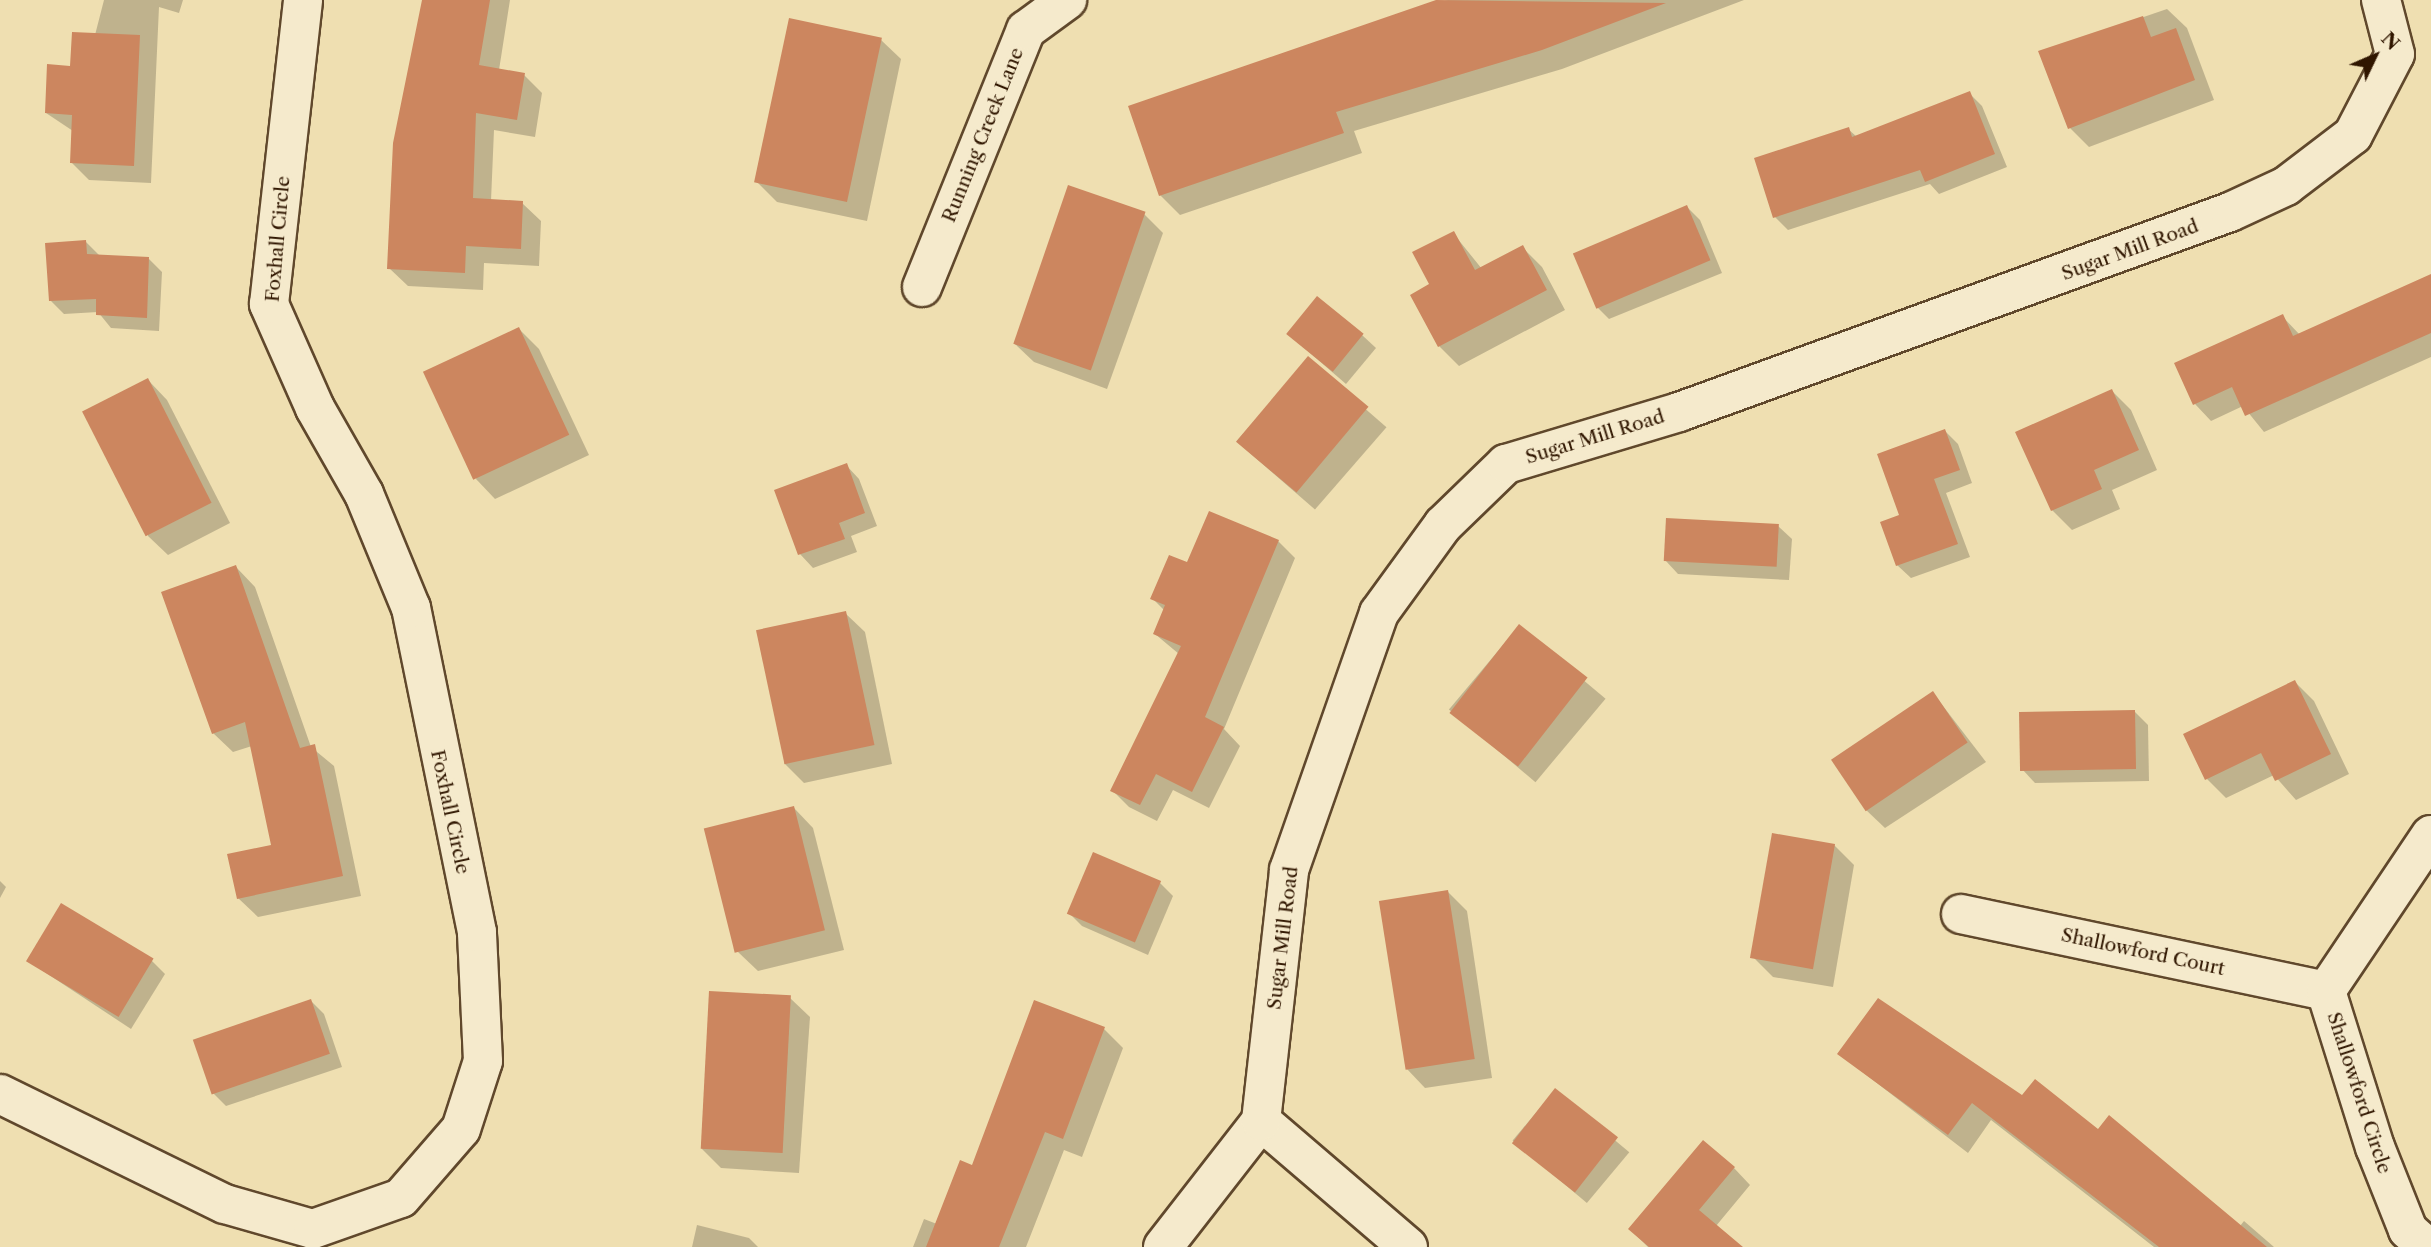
<!DOCTYPE html>
<style>
body{margin:0}
#map{position:relative;width:2431px;height:1247px;overflow:hidden;background:#efdfb1;font-family:"Libre Caslon Text",serif}
div>[style]{position:absolute}
.shadow>*{inset:0;background:#0003;transform-origin:0 0}
.building>*{inset:0;background:#cc865f;transform-origin:0 0}
.roads{filter:drop-shadow(2px 0 #60482c) drop-shadow(-2px 0 #60482c) drop-shadow(0 2px #60482c) drop-shadow(0 -2px #60482c)}
.street>*{height:38px;margin:-19px;padding:0 19px;transform-origin:19px;border-radius:19px;background:#f5eacc}
span{translate:-50% -50%;white-space:nowrap;text-align:center;line-height:1.15;-webkit-text-stroke:5px #f5eacc;paint-order:stroke}
.street-label{font-size:19px;color:#301600}
.north{position:absolute;left:2340px;top:21px;width:70px;height:70px;-webkit-text-stroke:5px #f5eacc;paint-order:stroke;rotate:46deg;font-size:19px;font-weight:700;line-height:28px;text-align:center;color:#301600}
.north::after{content:'';display:block;margin:auto;width:24px;height:32px;background:#301600;clip-path:polygon(50% 0,100% 100%,50% 72%,0 100%)}
</style>
<div id="map">
<div class="shadow">
<div style="clip-path:polygon(104px 0,183px 0,179px 13px,159px 7px,151px 183px,89px 180px,72px 163px,73px 131px,46px 113px,95px 35px)"></div>
<div style="clip-path:polygon(423px 0,510px 0,499px 70px,524px 75px,542px 93px,535px 137px,494px 130px,491px 201px,522px 203px,541px 221px,539px 266px,484px 263px,483px 290px,408px 286px,389px 268px)"></div>
<div style="clip-path:polygon(1448px 0,1744px 0,1562px 69px,1354px 131px,1362px 153px,1180px 215px,1160px 195px,1130px 108px)"></div>
<div style="clip-path:polygon(2167px 9px,2187px 28px,2214px 100px,2089px 147px,2070px 128px,2041px 52px)"></div>
<div style="clip-path:polygon(881px 40px,901px 59px,867px 221px,777px 202px,757px 182px)"></div>
<div style="clip-path:polygon(1969px 93px,1982px 106px,2007px 167px,1939px 194px,1930px 184px,1788px 230px,1775px 217px,1848px 129px,1857px 137px)"></div>
<div style="clip-path:polygon(1687px 207px,1700px 220px,1722px 273px,1609px 319px,1596px 306px)"></div>
<div style="clip-path:polygon(1144px 214px,1163px 233px,1107px 389px,1034px 362px,1014px 343px)"></div>
<div style="clip-path:polygon(1453px 233px,1482px 269px,1522px 247px,1542px 267px,1565px 310px,1459px 366px,1439px 346px,1431px 285px)"></div>
<div style="clip-path:polygon(85px 241px,99px 255px,149px 259px,162px 272px,159px 331px,111px 328px,98px 312px,64px 314px,51px 301px)"></div>
<div style="clip-path:polygon(2431px 276px,2431px 357px,2264px 432px,2243px 406px,2211px 421px,2195px 404px,2282px 316px,2300px 335px)"></div>
<div style="clip-path:polygon(519px 329px,539px 349px,589px 455px,495px 499px,476px 479px)"></div>
<div style="clip-path:polygon(1288px 334px,1362px 335px,1376px 348px,1346px 384px)"></div>
<div style="left:1308px;top:359px;width:104px;height:109px;rotate:41deg"></div>
<div style="clip-path:polygon(148px 380px,167px 400px,230px 523px,168px 555px,148px 536px)"></div>
<div style="clip-path:polygon(2112px 391px,2131px 410px,2157px 470px,2112px 490px,2120px 509px,2072px 530px,2052px 510px)"></div>
<div style="clip-path:polygon(1945px 431px,1958px 444px,1972px 483px,1946px 493px,1970px 557px,1911px 578px,1897px 565px,1901px 516px)"></div>
<div style="clip-path:polygon(846px 465px,859px 479px,877px 526px,851px 536px,857px 552px,813px 568px,800px 554px)"></div>
<div style="clip-path:polygon(1778px 526px,1792px 539px,1789px 580px,1678px 574px,1665px 560px)"></div>
<div style="clip-path:polygon(1278px 541px,1295px 558px,1224px 729px,1240px 746px,1209px 808px,1173px 790px,1157px 821px,1129px 807px,1112px 790px,1179px 654px,1155px 634px,1165px 611px,1152px 598px,1188px 565px)"></div>
<div style="clip-path:polygon(236px 567px,255px 587px,311px 747px,334px 766px,361px 896px,258px 917px,238px 898px,273px 847px,252px 746px,233px 752px,213px 733px)"></div>
<div style="clip-path:polygon(845px 613px,865px 632px,892px 764px,804px 783px,784px 763px)"></div>
<div style="left:1519px;top:626px;width:113px;height:109px;rotate:40deg"></div>
<div style="clip-path:polygon(2295px 682px,2314px 701px,2349px 774px,2296px 800px,2274px 775px,2226px 798px,2207px 779px)"></div>
<div style="clip-path:polygon(1933px 693px,1986px 762px,1885px 828px,1865px 809px)"></div>
<div style="clip-path:polygon(2135px 712px,2148px 725px,2149px 781px,2035px 783px,2022px 769px)"></div>
<div style="clip-path:polygon(794px 808px,813px 828px,844px 950px,758px 971px,738px 952px)"></div>
<div style="clip-path:polygon(1834px 845px,1854px 865px,1833px 987px,1773px 977px,1753px 957px)"></div>
<div style="clip-path:polygon(0 881px,6px 887px,0 898px)"></div>
<div style="clip-path:polygon(1160px 883px,1173px 896px,1148px 955px,1082px 926px,1069px 913px)"></div>
<div style="clip-path:polygon(1448px 892px,1467px 911px,1492px 1078px,1425px 1088px,1406px 1068px)"></div>
<div style="clip-path:polygon(28px 961px,152px 961px,165px 974px,131px 1029px)"></div>
<div style="clip-path:polygon(790px 998px,810px 1017px,799px 1173px,721px 1168px,702px 1149px)"></div>
<div style="clip-path:polygon(311px 1001px,324px 1014px,342px 1067px,226px 1106px,213px 1093px)"></div>
<div style="clip-path:polygon(1104px 1029px,1123px 1048px,1082px 1157px,1064px 1150px,1026px 1247px,913px 1247px,924px 1219px,937px 1224px,973px 1167px)"></div>
<div style="clip-path:polygon(1839px 1054px,2022px 1098px,2098px 1132px,2240px 1226px,2244px 1221px,2274px 1247px,2154px 1247px,1991px 1120px,1968px 1153px)"></div>
<div style="left:1555px;top:1090px;width:97px;height:66px;rotate:40deg"></div>
<div style="clip-path:polygon(1734px 1168px,1750px 1185px,1716px 1226px,1740px 1247px,1648px 1247px,1630px 1229px)"></div>
<div style="clip-path:polygon(697px 1225px,749px 1238px,758px 1247px,692px 1247px)"></div>
</div>
<div class="building">
<div style="clip-path:polygon(422px 0,490px 0,479px 65px,525px 73px,517px 120px,476px 113px,473px 198px,523px 201px,521px 249px,466px 246px,465px 273px,387px 269px,393px 143px)"></div>
<div style="clip-path:polygon(1436px 0,1666px 3px,1542px 50px,1336px 112px,1344px 133px,1159px 196px,1128px 106px)"></div>
<div style="clip-path:polygon(2143px 16px,2151px 37px,2176px 28px,2195px 80px,2068px 129px,2038px 51px)"></div>
<div style="left:789px;top:18px;width:95px;height:168px;rotate:12deg"></div>
<div style="clip-path:polygon(72px 32px,140px 35px,134px 166px,70px 163px,72px 115px,45px 113px,47px 64px,70px 66px)"></div>
<div style="clip-path:polygon(1970px 91px,1995px 154px,1925px 182px,1920px 170px,1773px 218px,1754px 158px,1849px 127px,1852px 137px)"></div>
<div style="left:1068px;top:185px;width:82px;height:168px;rotate:19deg"></div>
<div style="left:1687px;top:205px;width:60px;height:124px;rotate:67deg"></div>
<div style="clip-path:polygon(1454px 231px,1475px 270px,1523px 245px,1547px 290px,1438px 347px,1410px 295px,1429px 284px,1412px 252px)"></div>
<div style="clip-path:polygon(86px 240px,87px 254px,149px 257px,147px 318px,96px 315px,96px 299px,49px 301px,45px 243px)"></div>
<div style="clip-path:polygon(2431px 274px,2431px 333px,2245px 416px,2232px 387px,2193px 405px,2174px 363px,2283px 314px,2293px 336px)"></div>
<div style="left:1317px;top:296px;width:60px;height:49px;rotate:39deg"></div>
<div style="left:519px;top:327px;width:119px;height:106px;rotate:65deg"></div>
<div style="left:1308px;top:356px;width:79px;height:112px;rotate:40deg"></div>
<div style="left:148px;top:378px;width:140px;height:74px;rotate:63deg"></div>
<div style="clip-path:polygon(2112px 389px,2139px 450px,2094px 470px,2102px 489px,2051px 511px,2015px 432px)"></div>
<div style="clip-path:polygon(1945px 429px,1960px 470px,1934px 479px,1958px 544px,1896px 566px,1880px 522px,1899px 515px,1877px 454px)"></div>
<div style="clip-path:polygon(847px 463px,865px 513px,839px 523px,845px 539px,798px 555px,774px 490px)"></div>
<div style="clip-path:polygon(1209px 511px,1279px 540px,1205px 717px,1224px 727px,1192px 792px,1156px 774px,1140px 805px,1110px 791px,1181px 646px,1153px 634px,1165px 605px,1150px 599px,1169px 555px,1187px 562px)"></div>
<div style="left:1666px;top:518px;width:113px;height:43px;rotate:3deg"></div>
<div style="clip-path:polygon(236px 565px,300px 748px,315px 744px,343px 876px,237px 899px,227px 854px,271px 845px,245px 722px,212px 734px,161px 592px)"></div>
<div style="left:846px;top:611px;width:137px;height:92px;rotate:78deg"></div>
<div style="left:1519px;top:624px;width:87px;height:113px;rotate:38deg"></div>
<div style="clip-path:polygon(2295px 680px,2331px 754px,2275px 781px,2261px 753px,2205px 780px,2183px 734px)"></div>
<div style="left:1933px;top:691px;width:62px;height:123px;rotate:56deg"></div>
<div style="left:2135px;top:710px;width:59px;height:116px;rotate:89deg"></div>
<div style="left:794px;top:806px;width:128px;height:93px;rotate:76deg"></div>
<div style="left:1772px;top:833px;width:64px;height:127px;rotate:10deg"></div>
<div style="left:1093px;top:852px;width:74px;height:67px;rotate:23deg"></div>
<div style="left:1448px;top:890px;width:171px;height:70px;rotate:81deg"></div>
<div style="left:61px;top:903px;width:108px;height:68px;rotate:31deg"></div>
<div style="left:709px;top:991px;width:82px;height:158px;rotate:3deg"></div>
<div style="clip-path:polygon(1878px 998px,2022px 1095px,2035px 1079px,2098px 1129px,2109px 1115px,2267px 1247px,2159px 1247px,1972px 1103px,1948px 1135px,1837px 1054px)"></div>
<div style="left:311px;top:999px;width:58px;height:125px;rotate:71deg"></div>
<div style="clip-path:polygon(1034px 1000px,1105px 1027px,1063px 1139px,1045px 1132px,999px 1247px,926px 1247px,960px 1160px,972px 1165px)"></div>
<div style="left:1555px;top:1088px;width:80px;height:70px;rotate:38deg"></div>
<div style="clip-path:polygon(1703px 1140px,1735px 1167px,1699px 1210px,1743px 1247px,1649px 1247px,1628px 1229px)"></div>
</div>
<div class="roads">
<div class="street">
<div style="left:922px;top:287px;width:277px;rotate:-68deg"></div>
<div style="left:1026px;top:30px;width:51px;rotate:-36.2deg"></div>
<div style="left:1961px;top:914px;width:373px;rotate:11.9deg"></div>
<div style="left:2326px;top:991px;width:164px;rotate:72.6deg"></div>
<div style="left:2375px;top:1147px;width:89px;rotate:68.3deg"></div>
<div style="left:2408px;top:1230px;width:25px;rotate:42deg"></div>
<div style="left:2326px;top:991px;width:188px;rotate:-56.1deg"></div>
<div style="left:0;top:1094px;width:250px;rotate:26.1deg"></div>
<div style="left:225px;top:1204px;width:91px;rotate:15.9deg"></div>
<div style="left:313px;top:1229px;width:93px;rotate:-19.4deg"></div>
<div style="left:401px;top:1198px;width:91px;rotate:-49deg"></div>
<div style="left:461px;top:1129px;width:71px;rotate:-72.1deg"></div>
<div style="left:483px;top:1061px;width:129px;rotate:-92.7deg"></div>
<div style="left:477px;top:932px;width:331px;rotate:-101.5deg"></div>
<div style="left:411px;top:608px;width:123px;rotate:-112.4deg"></div>
<div style="left:364px;top:494px;width:99px;rotate:-119.7deg"></div>
<div style="left:315px;top:408px;width:114px;rotate:-113.9deg"></div>
<div style="left:269px;top:304px;width:306px;rotate:-83.6deg"></div>
<div style="left:1163px;top:1247px;width:160px;rotate:-52.1deg"></div>
<div style="left:1408px;top:1247px;width:194px;rotate:-139.4deg"></div>
<div style="left:1261px;top:1121px;width:253px;rotate:-83.6deg"></div>
<div style="left:1289px;top:870px;width:272px;rotate:-70.7deg"></div>
<div style="left:1379px;top:613px;width:109px;rotate:-54deg"></div>
<div style="left:1443px;top:525px;width:88px;rotate:-44.1deg"></div>
<div style="left:1506px;top:464px;width:181px;rotate:-16.7deg"></div>
<div style="left:1679px;top:412px;width:586px;rotate:-19.95deg"></div>
<div style="left:2230px;top:212px;width:62px;rotate:-24.9deg"></div>
<div style="left:2286px;top:186px;width:84px;rotate:-37.3deg"></div>
<div style="left:2353px;top:135px;width:91px;rotate:-62.6deg"></div>
<div style="left:2395px;top:54px;width:56px;rotate:-104.5deg"></div>
</div>
</div>
<div class="street-label">
<span style="left:983px;top:135px;rotate:-68deg">Running Creek Lane</span>
<span style="left:278px;top:239px;rotate:-85deg">Foxhall Circle</span>
<span style="left:2130px;top:250px;rotate:-20deg">Sugar Mill Road</span>
<span style="left:1595px;top:437px;rotate:-17deg">Sugar Mill Road</span>
<span style="left:450px;top:812px;rotate:78deg">Foxhall Circle</span>
<span style="left:1283px;top:938px;rotate:-83deg">Sugar Mill Road</span>
<span style="left:2143px;top:952px;rotate:12deg">Shallowford Court</span>
<span style="left:2359px;top:1093px;rotate:72deg">Shallowford Circle</span>
</div>
<div class="north">N</div>
</div>
